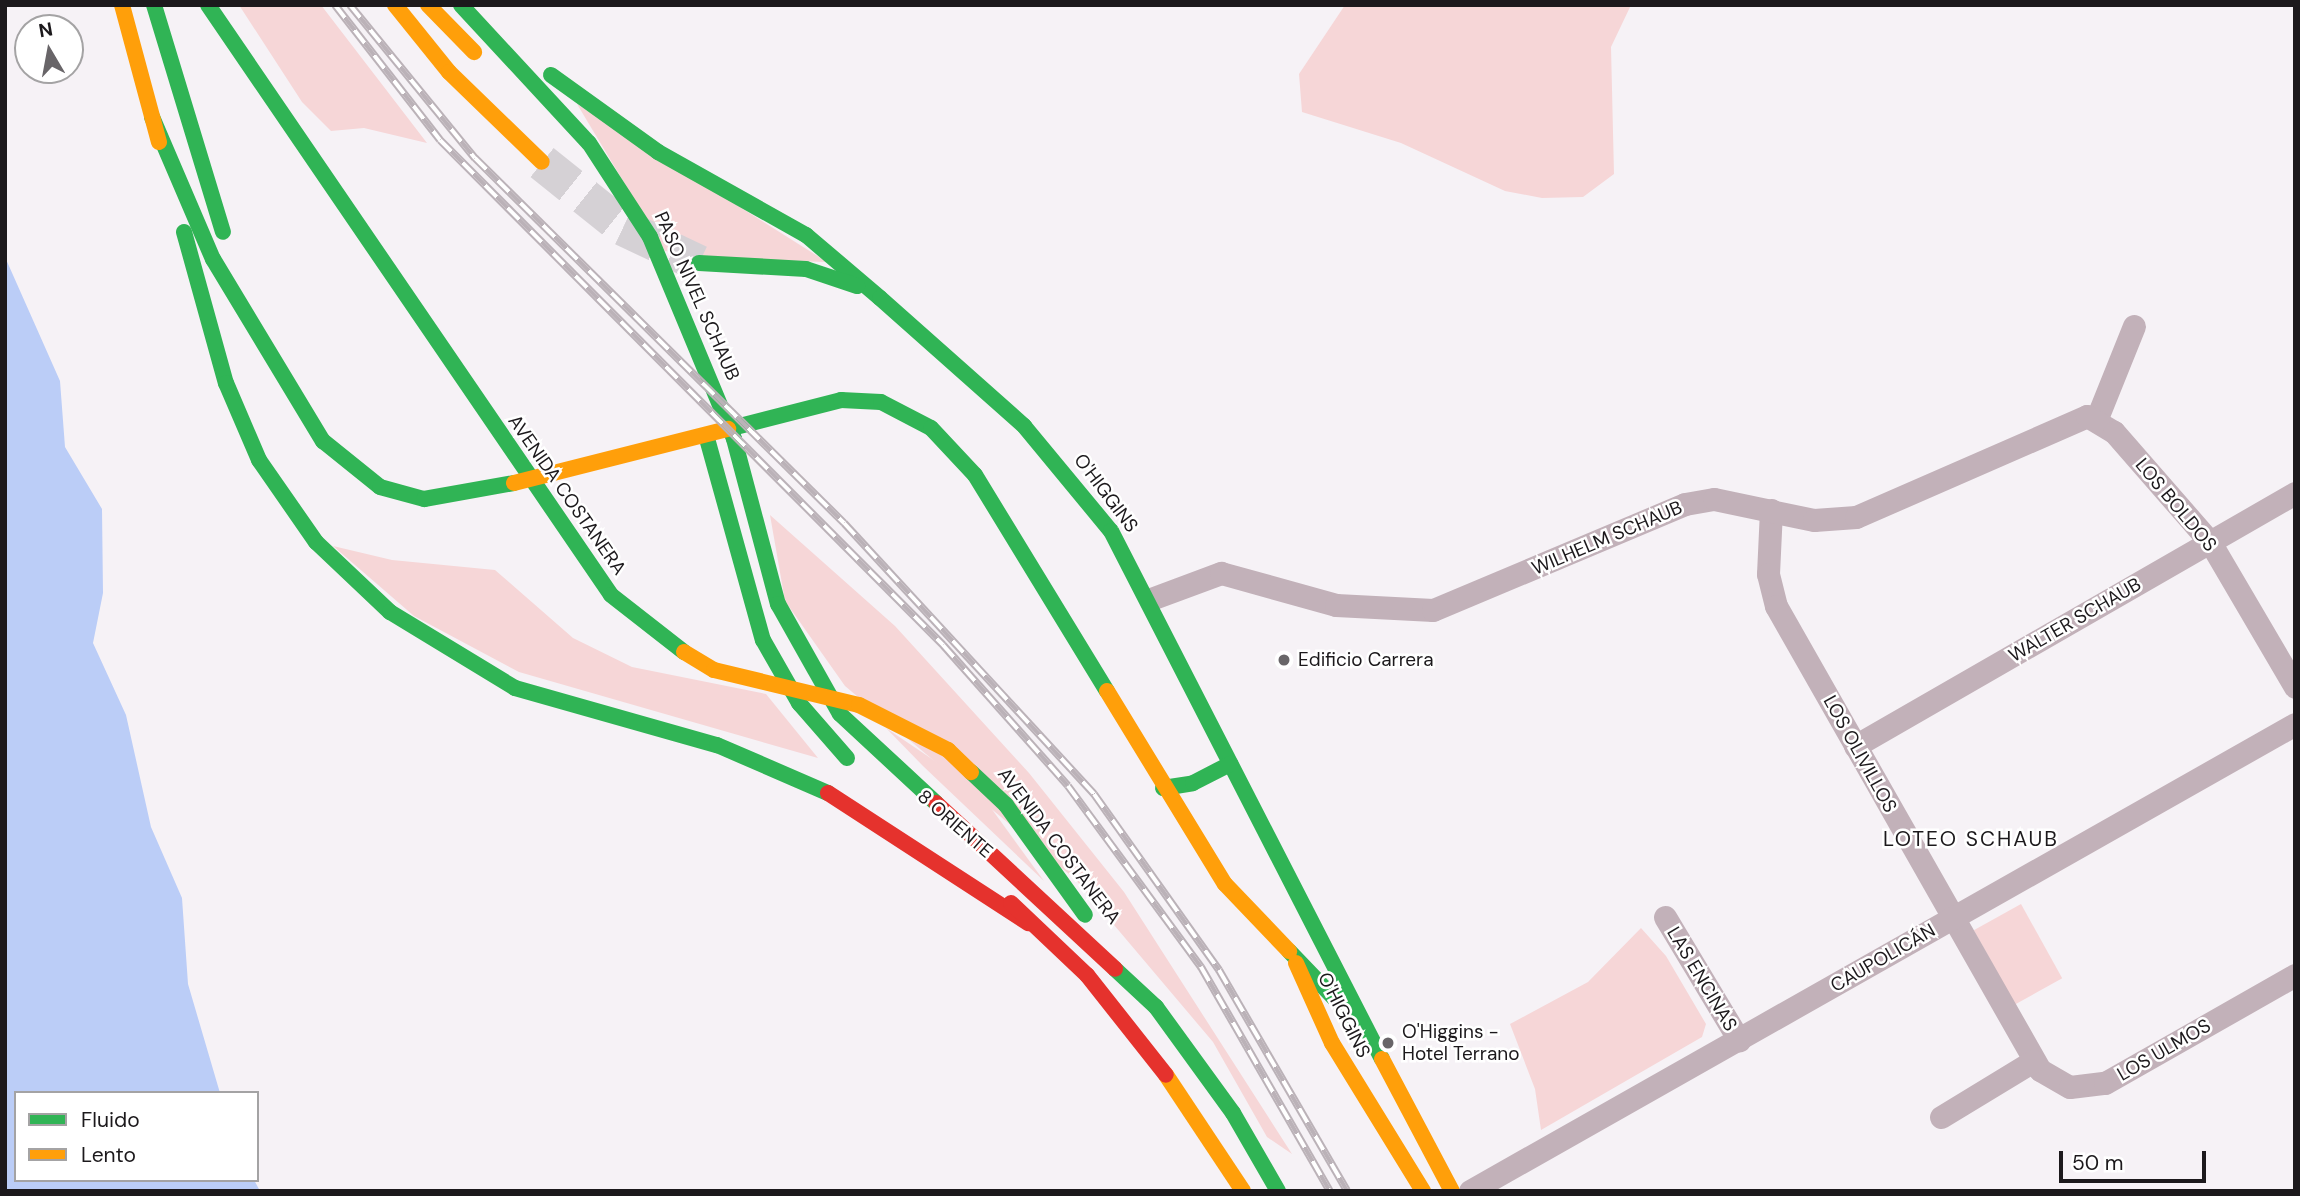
<!DOCTYPE html>
<meta charset="utf-8">
<style>
body{margin:0}
#map{position:relative;width:2300px;height:1196px;overflow:hidden;background:#f6f2f6;font-family:"DM Sans",sans-serif}
div>[style]{position:absolute}
.green>*{inset:0;background:#f6d6d7;transform-origin:0 0}
.water>*{inset:0;background:#bbcdf7}
.primary-tunnel>*{height:37px;margin-top:-18.5px;transform-origin:0;background:repeating-linear-gradient(90deg,#d5d1d5 0 37px,transparent 0 55px)}
.street>*{height:23px;margin:-11.5px;padding:0 11.5px;transform-origin:11.5px;border-radius:11.5px;background:#c2b1b9}
.fast>*{height:16px;margin:-8px;padding:0 8px;transform-origin:8px;border-radius:8px;background:#30b455}
.slow>*{height:16px;margin:-8px;padding:0 8px;transform-origin:8px;border-radius:8px;background:#ff9f0a}
.jam>*{height:16px;margin:-8px;padding:0 8px;transform-origin:8px;border-radius:8px;background:#e5322d}
.rail>*{height:8px;margin-top:-4px;transform-origin:0;background:repeating-linear-gradient(90deg,#fff 0 16px,#bbb2b8 0 32px);box-sizing:border-box;border-block:2px solid #bbb2b8}
.dots>*{width:19px;height:19px;translate:-50% -50%;box-sizing:border-box;border:4px solid #fff;border-radius:50%}
span{translate:-50% -50%;white-space:nowrap;text-align:center;line-height:1.15;-webkit-text-stroke:5px #fff;paint-order:stroke}
.street-label{font-size:19px;color:#1c191c}
.poi-label{font-size:19px;color:#1c191c}
.left{translate:0 -50%;text-align:left}
.neighbourhood-label{font-size:21px;color:#1c191c;letter-spacing:2px}
.frame{position:absolute;inset:0;border:7px solid #1c191c;pointer-events:none}
.legend{position:absolute;left:14px;top:1091px;width:245px;height:91px;box-sizing:border-box;background:#fff;border:2px solid #a4a3a4;margin:0;padding:9px 12px;list-style:none;font-size:21px;color:#1c191c}
.legend li{display:flex;align-items:center;gap:14px;height:35px}
.legend b{width:35px;border:2px solid #a4a3a4}
.north{position:absolute;left:14px;top:14px;width:70px;height:70px;box-sizing:border-box;background:#fff;border:2px solid #a4a3a4;border-radius:50%;rotate:350deg;font-size:19px;font-weight:700;line-height:28px;text-align:center;color:#1c191c}
.north::after{content:'';display:block;margin:auto;width:24px;height:32px;background:#686568;clip-path:polygon(50% 0,100% 100%,50% 72%,0 100%)}
.scale{position:absolute;left:2059px;top:1151px;width:147px;height:32px;box-sizing:border-box;border:4px solid #1c191c;border-top:0;padding-left:9px;font-size:21px;line-height:24px;white-space:nowrap;color:#1c191c;-webkit-text-stroke:5px #fff;paint-order:stroke}
</style>
<div id="map">
<div class="green">
<div style="clip-path:polygon(239px 5px,321px 5px,427px 143px,364px 128px,331px 131px,302px 102px)"></div>
<div style="clip-path:polygon(1345px 5px,1631px 5px,1611px 47px,1614px 174px,1583px 197px,1542px 198px,1505px 191px,1401px 143px,1302px 112px,1299px 74px)"></div>
<div style="clip-path:polygon(577px 104px,827px 262px,711px 259px,665px 251px)"></div>
<div style="clip-path:polygon(770px 515px,895px 626px,1029px 773px,1124px 892px,1292px 1154px,1267px 1137px,1213px 1042px,1076px 880px,845px 686px,785px 601px)"></div>
<div style="clip-path:polygon(333px 546px,392px 560px,495px 570px,573px 638px,632px 667px,766px 694px,818px 758px,519px 672px,414px 616px)"></div>
<div style="clip-path:polygon(886px 728px,978px 790px,1044px 881px,923px 766px)"></div>
<div style="left:2021px;top:904px;width:85px;height:54px;rotate:61deg"></div>
<div style="clip-path:polygon(1641px 928px,1666px 956px,1706px 1024px,1702px 1037px,1541px 1130px,1535px 1089px,1510px 1024px,1588px 982px)"></div>
</div>
<div class="water">
<div style="clip-path:polygon(5px 257px,60px 381px,65px 447px,102px 509px,103px 593px,93px 643px,126px 715px,151px 827px,182px 898px,188px 984px,220px 1093px,16px 1093px,16px 1180px,254px 1180px,260px 1191px,5px 1191px)"></div>
</div>
<div class="primary-tunnel">
<div style="left:542px;top:162px;width:104px;rotate:38.7deg"></div>
<div style="left:623px;top:227px;width:84px;rotate:25.3deg"></div>
</div>
<div class="street">
<div style="left:2097px;top:418px;width:99px;rotate:-68.1deg"></div>
<div style="left:1771px;top:510px;width:64px;rotate:92.7deg"></div>
<div style="left:1768px;top:574px;width:33px;rotate:76deg"></div>
<div style="left:1776px;top:606px;width:534px;rotate:60.36deg"></div>
<div style="left:2040px;top:1070px;width:34px;rotate:30deg"></div>
<div style="left:2070px;top:1087px;width:35px;rotate:-7deg"></div>
<div style="left:2105px;top:1083px;width:219px;rotate:-29.6deg"></div>
<div style="left:1151px;top:599px;width:75px;rotate:-20.4deg"></div>
<div style="left:1221px;top:573px;width:119px;rotate:15.5deg"></div>
<div style="left:1336px;top:605px;width:97px;rotate:3deg"></div>
<div style="left:1433px;top:610px;width:273px;rotate:-22.8deg"></div>
<div style="left:1685px;top:504px;width:29px;rotate:-10deg"></div>
<div style="left:1714px;top:499px;width:102px;rotate:11.9deg"></div>
<div style="left:1814px;top:520px;width:42px;rotate:-4.1deg"></div>
<div style="left:1856px;top:517px;width:252px;rotate:-23.6deg"></div>
<div style="left:2087px;top:416px;width:31px;rotate:31deg"></div>
<div style="left:2114px;top:432px;width:146px;rotate:48.9deg"></div>
<div style="left:2210px;top:542px;width:168px;rotate:59.6deg"></div>
<div style="left:1855px;top:746px;width:508px;rotate:-29.9deg"></div>
<div style="left:1665px;top:917px;width:144px;rotate:59deg"></div>
<div style="left:1941px;top:1117px;width:108px;rotate:-31.3deg"></div>
<div style="left:1470px;top:1191px;width:948px;rotate:-29.51deg"></div>
</div>
<div class="fast">
<div style="left:154px;top:5px;width:237px;rotate:73.1deg"></div>
<div style="left:208px;top:5px;width:714px;rotate:55.66deg"></div>
<div style="left:611px;top:595px;width:93px;rotate:38deg"></div>
<div style="left:461px;top:5px;width:188px;rotate:47.2deg"></div>
<div style="left:589px;top:143px;width:112px;rotate:57deg"></div>
<div style="left:650px;top:237px;width:219px;rotate:67.4deg"></div>
<div style="left:734px;top:439px;width:171px;rotate:75.1deg"></div>
<div style="left:778px;top:604px;width:126px;rotate:60.6deg"></div>
<div style="left:840px;top:714px;width:131px;rotate:42.8deg"></div>
<div style="left:551px;top:75px;width:132px;rotate:35.7deg"></div>
<div style="left:658px;top:152px;width:170px;rotate:29.3deg"></div>
<div style="left:806px;top:235px;width:97px;rotate:40.4deg"></div>
<div style="left:152px;top:117px;width:155px;rotate:66.8deg"></div>
<div style="left:213px;top:259px;width:213px;rotate:58.9deg"></div>
<div style="left:323px;top:441px;width:73px;rotate:38.9deg"></div>
<div style="left:380px;top:487px;width:46px;rotate:15.3deg"></div>
<div style="left:424px;top:499px;width:91px;rotate:-10.1deg"></div>
<div style="left:184px;top:232px;width:157px;rotate:74.5deg"></div>
<div style="left:226px;top:383px;width:84px;rotate:66.8deg"></div>
<div style="left:259px;top:460px;width:100px;rotate:55.2deg"></div>
<div style="left:316px;top:542px;width:102px;rotate:43.4deg"></div>
<div style="left:390px;top:612px;width:146px;rotate:31.3deg"></div>
<div style="left:515px;top:688px;width:210px;rotate:15.8deg"></div>
<div style="left:717px;top:745px;width:121px;rotate:23.4deg"></div>
<div style="left:699px;top:263px;width:107px;rotate:3.2deg"></div>
<div style="left:806px;top:269px;width:54px;rotate:18.4deg"></div>
<div style="left:880px;top:298px;width:193px;rotate:41.6deg"></div>
<div style="left:1024px;top:426px;width:136px;rotate:50.4deg"></div>
<div style="left:1111px;top:531px;width:593px;rotate:62.83deg"></div>
<div style="left:728px;top:429px;width:117px;rotate:-14.4deg"></div>
<div style="left:841px;top:400px;width:40px;rotate:2.9deg"></div>
<div style="left:881px;top:402px;width:56px;rotate:27.5deg"></div>
<div style="left:931px;top:428px;width:64px;rotate:46.9deg"></div>
<div style="left:975px;top:475px;width:253px;rotate:58.6deg"></div>
<div style="left:706px;top:435px;width:213px;rotate:74.5deg"></div>
<div style="left:763px;top:640px;width:73px;rotate:60.3deg"></div>
<div style="left:799px;top:703px;width:73px;rotate:48.9deg"></div>
<div style="left:971px;top:772px;width:48px;rotate:43.3deg"></div>
<div style="left:1006px;top:805px;width:135px;rotate:54.3deg"></div>
<div style="left:1163px;top:788px;width:30px;rotate:-9deg"></div>
<div style="left:1193px;top:783px;width:42px;rotate:-27.2deg"></div>
<div style="left:1289px;top:951px;width:105px;rotate:46.2deg"></div>
<div style="left:1115px;top:969px;width:56px;rotate:42.8deg"></div>
<div style="left:1156px;top:1007px;width:131px;rotate:54deg"></div>
<div style="left:1233px;top:1113px;width:90px;rotate:60deg"></div>
</div>
<div class="slow">
<div style="left:122px;top:5px;width:142px;rotate:74.9deg"></div>
<div style="left:395px;top:5px;width:86px;rotate:51.1deg"></div>
<div style="left:449px;top:72px;width:129px;rotate:44.1deg"></div>
<div style="left:428px;top:5px;width:66px;rotate:45.6deg"></div>
<div style="left:514px;top:483px;width:221px;rotate:-14.2deg"></div>
<div style="left:684px;top:652px;width:35px;rotate:31deg"></div>
<div style="left:714px;top:670px;width:149px;rotate:13.6deg"></div>
<div style="left:859px;top:705px;width:100px;rotate:26.8deg"></div>
<div style="left:948px;top:750px;width:32px;rotate:44deg"></div>
<div style="left:1107px;top:691px;width:226px;rotate:58.6deg"></div>
<div style="left:1225px;top:884px;width:93px;rotate:46.3deg"></div>
<div style="left:1296px;top:963px;width:88px;rotate:65.8deg"></div>
<div style="left:1332px;top:1043px;width:174px;rotate:58.4deg"></div>
<div style="left:1382px;top:1059px;width:149px;rotate:62.1deg"></div>
<div style="left:1166px;top:1075px;width:139px;rotate:56.4deg"></div>
</div>
<div class="jam">
<div style="left:828px;top:793px;width:239px;rotate:33deg"></div>
<div style="left:936px;top:803px;width:244px;rotate:42.8deg"></div>
<div style="left:1011px;top:903px;width:105px;rotate:43.5deg"></div>
<div style="left:1087px;top:975px;width:127px;rotate:51.7deg"></div>
</div>
<div class="rail">
<div style="left:335px;top:5px;width:171px;rotate:52.1deg"></div>
<div style="left:440px;top:140px;width:713px;rotate:45.11deg"></div>
<div style="left:943px;top:645px;width:188px;rotate:48.4deg"></div>
<div style="left:1068px;top:786px;width:225px;rotate:53.7deg"></div>
<div style="left:1201px;top:967px;width:258px;rotate:60.1deg"></div>
<div style="left:350px;top:5px;width:198px;rotate:50.8deg"></div>
<div style="left:475px;top:158px;width:519px;rotate:44.69deg"></div>
<div style="left:844px;top:523px;width:369px;rotate:47.3deg"></div>
<div style="left:1094px;top:794px;width:216px;rotate:54.6deg"></div>
<div style="left:1219px;top:970px;width:255px;rotate:59.9deg"></div>
</div>
<div class="dots">
<div style="left:1284px;top:660px;background:#686568"></div>
<div style="left:1388px;top:1043px;background:#686568"></div>
</div>
<div class="street-label">
<span style="left:697px;top:296px;rotate:66deg">PASO NIVEL SCHAUB</span>
<span style="left:1106px;top:493px;rotate:53deg">O'HIGGINS</span>
<span style="left:567px;top:495px;rotate:55deg">AVENIDA COSTANERA</span>
<span style="left:2176px;top:505px;rotate:50deg">LOS BOLDOS</span>
<span style="left:1607px;top:538px;rotate:-23deg">WILHELM SCHAUB</span>
<span style="left:2075px;top:620px;rotate:-30deg">WALTER SCHAUB</span>
<span style="left:1860px;top:754px;rotate:61deg">LOS OLIVILLOS</span>
<span style="left:955px;top:824px;rotate:41deg">8 ORIENTE</span>
<span style="left:1059px;top:846px;rotate:53deg">AVENIDA COSTANERA</span>
<span style="left:1883px;top:958px;rotate:-30deg">CAUPOLICÁN</span>
<span style="left:1702px;top:979px;rotate:59deg">LAS ENCINAS</span>
<span style="left:1344px;top:1015px;rotate:63deg">O'HIGGINS</span>
<span style="left:2164px;top:1050px;rotate:-30deg">LOS ULMOS</span>
</div>
<div class="poi-label">
<span class="left" style="left:1298px;top:660px">Edificio Carrera</span>
<span class="left" style="left:1402px;top:1043px">O'Higgins -<br>Hotel Terrano</span>
</div>
<div class="neighbourhood-label">
<span style="left:1971px;top:839px">LOTEO SCHAUB</span>
</div>
<div class="frame"></div>
<ul class="legend">
<li><b style="height:9px;background:#30b455"></b>Fluido</li>
<li><b style="height:9px;background:#ff9f0a"></b>Lento</li>
</ul>
<div class="north">N</div>
<div class="scale">50 m</div>
</div>
